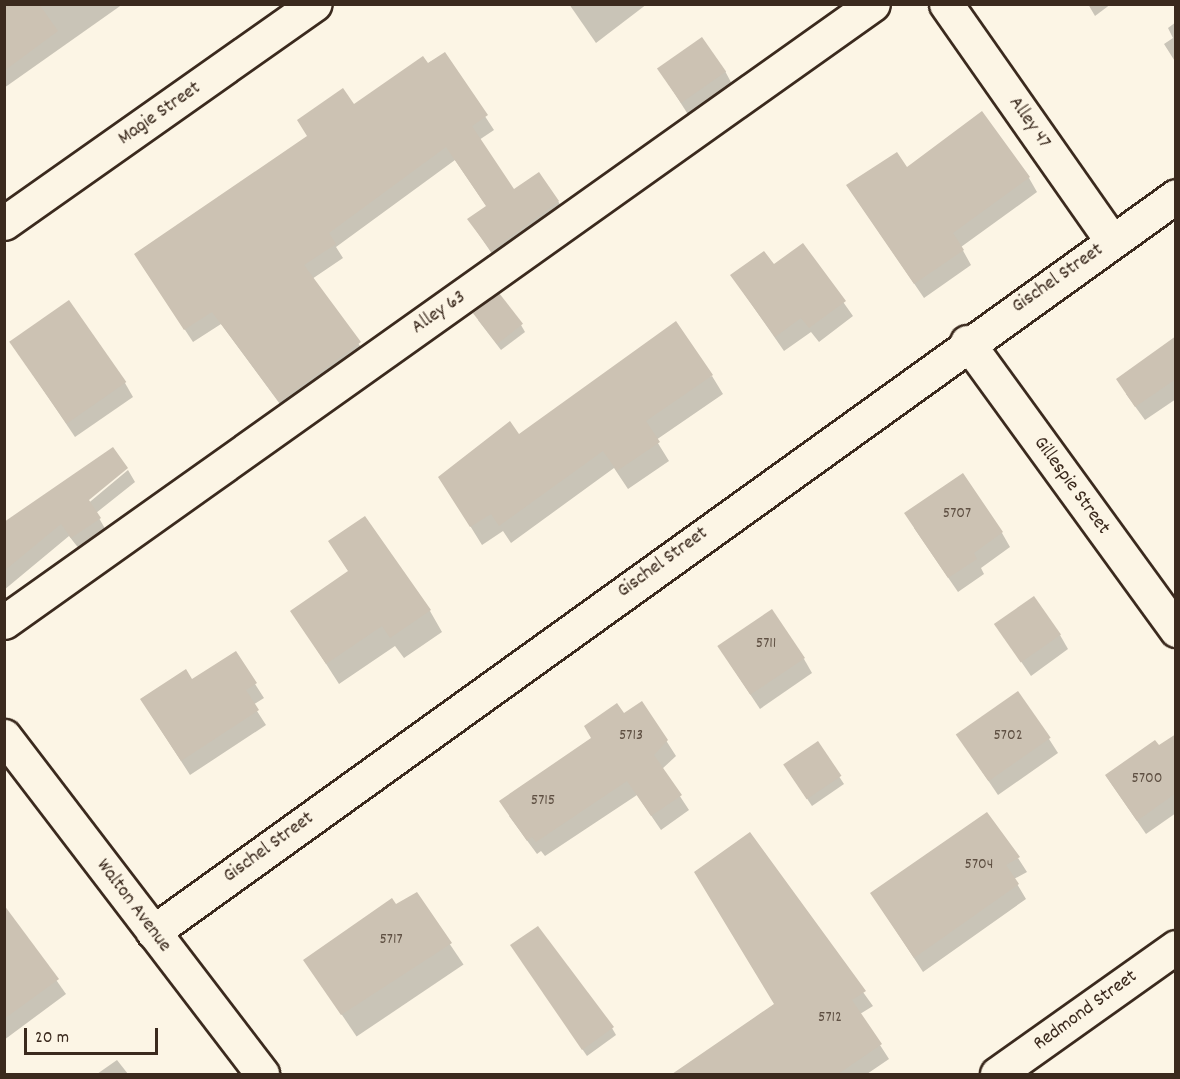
<!DOCTYPE html>
<style>
body{margin:0}
#map{position:relative;width:1180px;height:1079px;overflow:hidden;background:#fcf5e5;font-family:Dekko,sans-serif}
div>[style]{position:absolute}
.shadow>*{inset:0;background:#0003;transform-origin:0 0}
.building>*{inset:0;background:#ccc2b3;transform-origin:0 0}
.roads{filter:drop-shadow(2px 0 #3b2a1e) drop-shadow(-2px 0 #3b2a1e) drop-shadow(0 2px #3b2a1e) drop-shadow(0 -2px #3b2a1e)}
.minor>*{height:33px;margin:-16.5px;padding:0 16.5px;transform-origin:16.5px;border-radius:16.5px;background:#fcf5e5}
span{translate:-50% -50%;white-space:nowrap;text-align:center;line-height:1.15;-webkit-text-stroke:4.5px #fcf5e5;paint-order:stroke}
.number-label{font-size:16px;color:#5f5043}
.number-label span{-webkit-text-stroke-width:0}
.street-label{font-size:20px;color:#3b2a1e}
.frame{position:absolute;inset:0;border:6px solid #3b2a1e;pointer-events:none}
.scale{position:absolute;left:24px;top:1028px;width:134px;height:27px;box-sizing:border-box;border:3px solid #3b2a1e;border-top:0;padding-left:8px;font-size:18px;line-height:21px;white-space:nowrap;color:#3b2a1e;-webkit-text-stroke:4px #fcf5e5;paint-order:stroke}
</style>
<div id="map">
<div class="shadow">
<div style="clip-path:polygon(4px 4px,123px 4px,4px 88px)"></div>
<div style="clip-path:polygon(569px 4px,647px 4px,596px 43px)"></div>
<div style="clip-path:polygon(1088px 4px,1111px 4px,1095px 16px)"></div>
<div style="clip-path:polygon(1176px 22px,1176px 63px,1164px 44px,1173px 38px,1168px 28px)"></div>
<div style="clip-path:polygon(444px 54px,494px 130px,479px 140px,514px 191px,558px 201px,566px 215px,499px 264px,469px 220px,487px 207px,455px 160px,336px 247px,343px 258px,312px 279px,368px 357px,288px 415px,221px 324px,193px 342px,144px 268px,354px 106px)"></div>
<div style="clip-path:polygon(659px 69px,725px 71px,733px 86px,689px 116px)"></div>
<div style="clip-path:polygon(907px 169px,1029px 178px,1037px 192px,961px 247px,971px 265px,924px 298px,857px 200px)"></div>
<div style="clip-path:polygon(803px 245px,853px 316px,819px 342px,811px 332px,784px 351px,732px 276px,774px 266px)"></div>
<div style="clip-path:polygon(478px 320px,521px 325px,525px 332px,501px 350px)"></div>
<div style="clip-path:polygon(11px 342px,125px 383px,133px 397px,75px 437px)"></div>
<div style="clip-path:polygon(1176px 351px,1176px 399px,1145px 420px,1126px 394px)"></div>
<div style="clip-path:polygon(712px 376px,723px 394px,656px 440px,669px 461px,628px 489px,614px 468px,511px 543px,503px 531px,482px 545px,451px 495px,519px 436px)"></div>
<div style="clip-path:polygon(128px 470px,135px 482px,96px 513px,107px 532px,80px 550px,69px 536px,4px 590px,4px 524px,85px 506px)"></div>
<div style="clip-path:polygon(914px 528px,1002px 533px,1010px 547px,981px 568px,984px 574px,958px 592px)"></div>
<div style="clip-path:polygon(330px 542px,430px 611px,442px 632px,404px 658px,395px 646px,339px 684px,292px 611px,349px 572px)"></div>
<div style="clip-path:polygon(996px 625px,1060px 635px,1068px 649px,1031px 676px)"></div>
<div style="clip-path:polygon(804px 659px,812px 673px,760px 709px,728px 661px)"></div>
<div style="clip-path:polygon(192px 681px,255px 684px,264px 698px,253px 705px,266px 725px,190px 775px,150px 713px)"></div>
<div style="clip-path:polygon(642px 703px,676px 756px,662px 769px,689px 810px,661px 830px,637px 795px,545px 856px,541px 851px,537px 854px,509px 816px)"></div>
<div style="clip-path:polygon(958px 736px,1049px 739px,1058px 753px,998px 795px)"></div>
<div style="clip-path:polygon(817px 743px,844px 784px,812px 806px,789px 772px)"></div>
<div style="clip-path:polygon(1176px 772px,1176px 813px,1146px 834px,1106px 776px)"></div>
<div style="clip-path:polygon(749px 834px,873px 1006px,860px 1014px,889px 1059px,867px 1074px,707px 1074px,697px 1058px,775px 1004px)"></div>
<div style="clip-path:polygon(1018px 858px,1027px 872px,1014px 879px,1026px 899px,923px 972px,872px 894px)"></div>
<div style="left:416px;top:894px;width:85px;height:129px;rotate:56deg"></div>
<div style="clip-path:polygon(4px 906px,66px 994px,4px 1040px)"></div>
<div style="clip-path:polygon(516px 952px,612px 1028px,616px 1035px,587px 1056px)"></div>
<div style="clip-path:polygon(117px 1060px,128px 1074px,97px 1074px)"></div>
</div>
<div class="building">
<div style="clip-path:polygon(4px 4px,39px 4px,58px 31px,4px 71px)"></div>
<div style="left:702px;top:37px;width:42px;height:55px;rotate:55deg"></div>
<div style="clip-path:polygon(445px 52px,488px 115px,472px 126px,514px 189px,539px 172px,559px 201px,491px 251px,467px 219px,486px 206px,446px 147px,329px 233px,336px 244px,304px 265px,361px 342px,279px 402px,212px 312px,184px 330px,134px 254px,307px 136px,297px 120px,343px 88px,354px 104px,423px 56px,428px 63px)"></div>
<div style="clip-path:polygon(982px 111px,1030px 177px,953px 233px,964px 250px,914px 284px,846px 185px,897px 152px,907px 167px)"></div>
<div style="clip-path:polygon(803px 243px,846px 301px,809px 328px,801px 318px,775px 337px,730px 275px,764px 251px,774px 264px)"></div>
<div style="left:499px;top:293px;width:39px;height:33px;rotate:52deg"></div>
<div style="left:69px;top:300px;width:100px;height:73px;rotate:55deg"></div>
<div style="clip-path:polygon(676px 321px,713px 375px,646px 421px,660px 442px,617px 471px,603px 451px,499px 526px,491px 514px,470px 527px,438px 477px,510px 421px,519px 434px)"></div>
<div style="clip-path:polygon(1176px 336px,1176px 379px,1135px 407px,1116px 379px)"></div>
<div style="clip-path:polygon(113px 447px,128px 468px,89px 500px,101px 518px,71px 538px,61px 524px,4px 571px,4px 522px)"></div>
<div style="clip-path:polygon(963px 473px,1003px 532px,974px 553px,977px 559px,948px 578px,904px 513px)"></div>
<div style="clip-path:polygon(365px 516px,431px 610px,390px 638px,382px 626px,326px 664px,290px 611px,348px 571px,328px 541px)"></div>
<div style="left:1034px;top:596px;width:47px;height:49px;rotate:55deg"></div>
<div style="left:772px;top:609px;width:59px;height:66px;rotate:56deg"></div>
<div style="clip-path:polygon(236px 651px,257px 683px,246px 690px,259px 710px,181px 761px,140px 699px,186px 669px,192px 679px)"></div>
<div style="left:1018px;top:691px;width:57px;height:76px;rotate:55deg"></div>
<div style="clip-path:polygon(642px 701px,668px 740px,654px 755px,682px 795px,651px 816px,627px 781px,536px 842px,532px 837px,527px 841px,499px 801px,591px 738px,584px 726px,617px 703px,624px 713px)"></div>
<div style="clip-path:polygon(1176px 734px,1176px 793px,1137px 821px,1105px 775px,1155px 740px,1159px 745px)"></div>
<div style="left:818px;top:741px;width:42px;height:42px;rotate:56deg"></div>
<div style="clip-path:polygon(987px 812px,1020px 857px,1006px 865px,1019px 884px,914px 958px,870px 893px)"></div>
<div style="clip-path:polygon(750px 832px,866px 991px,852px 1000px,882px 1044px,838px 1074px,672px 1074px,774px 1004px,694px 872px)"></div>
<div style="clip-path:polygon(417px 892px,452px 943px,341px 1015px,303px 960px,392px 898px,396px 904px)"></div>
<div style="clip-path:polygon(4px 905px,59px 979px,4px 1019px)"></div>
<div style="clip-path:polygon(538px 926px,614px 1027px,582px 1050px,510px 945px)"></div>
</div>
<div class="roads">
<div class="minor">
<div style="left:946px;top:4px;width:289px;rotate:55deg"></div>
<div style="left:4px;top:223px;width:380px;rotate:-35.2deg"></div>
<div style="left:967px;top:342px;width:356px;rotate:54deg"></div>
<div style="left:4px;top:622px;width:1066px;rotate:-35.42deg"></div>
<div style="left:4px;top:736px;width:425px;rotate:52.6deg"></div>
<div style="left:153px;top:932px;width:1260px;rotate:-35.73deg"></div>
<div style="left:997px;top:1074px;width:219px;rotate:-35.4deg"></div>
</div>
</div>
<div class="number-label">
<span style="left:957px;top:514px">5707</span>
<span style="left:766px;top:644px">5711</span>
<span style="left:631px;top:736px">5713</span>
<span style="left:1008px;top:736px">5702</span>
<span style="left:1147px;top:779px">5700</span>
<span style="left:543px;top:801px">5715</span>
<span style="left:979px;top:865px">5704</span>
<span style="left:391px;top:940px">5717</span>
<span style="left:830px;top:1018px">5712</span>
</div>
<div class="street-label">
<span style="left:160px;top:114px;rotate:-35deg">Magie Street</span>
<span style="left:1029px;top:123px;rotate:55deg">Alley 47</span>
<span style="left:1058px;top:279px;rotate:-35deg">Gischel Street</span>
<span style="left:439px;top:313px;rotate:-35deg">Alley 63</span>
<span style="left:1071px;top:486px;rotate:54deg">Gillespie Street</span>
<span style="left:663px;top:563px;rotate:-36deg">Gischel Street</span>
<span style="left:269px;top:848px;rotate:-36deg">Gischel Street</span>
<span style="left:133px;top:906px;rotate:53deg">Walton Avenue</span>
<span style="left:1086px;top:1011px;rotate:-36deg">Redmond Street</span>
</div>
<div class="frame"></div>
<div class="scale">20 m</div>
</div>
